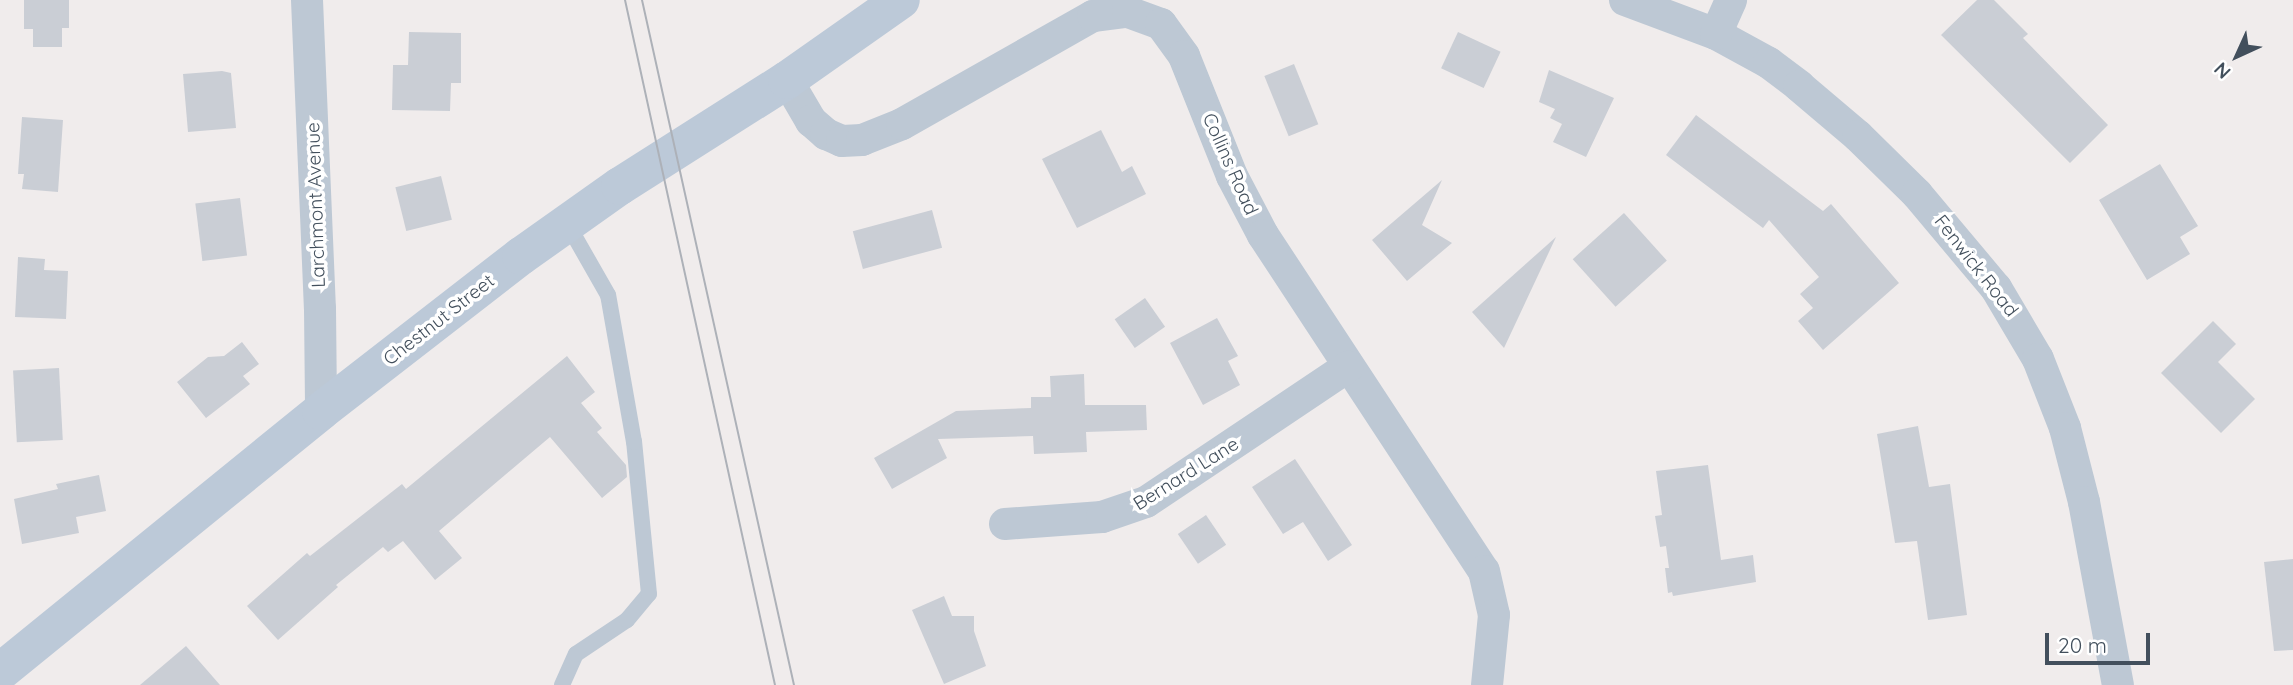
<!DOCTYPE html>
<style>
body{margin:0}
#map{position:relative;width:2293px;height:685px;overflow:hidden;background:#f0ecec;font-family:Quicksand,sans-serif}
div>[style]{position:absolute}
.building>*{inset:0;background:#caced5;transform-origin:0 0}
.lane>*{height:16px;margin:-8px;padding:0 8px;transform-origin:8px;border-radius:8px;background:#bdc8d4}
.street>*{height:32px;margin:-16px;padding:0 16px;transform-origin:16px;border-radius:16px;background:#bdc8d4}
.secondary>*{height:38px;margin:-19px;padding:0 19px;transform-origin:19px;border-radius:19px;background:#bcc9d8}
.tram>*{height:2px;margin:-1px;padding:0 1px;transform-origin:1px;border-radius:1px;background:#adb1b8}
span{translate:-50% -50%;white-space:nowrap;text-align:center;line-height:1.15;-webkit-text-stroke:7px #fff;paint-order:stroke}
.street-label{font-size:19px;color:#424f5c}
.north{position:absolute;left:2202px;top:21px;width:70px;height:70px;-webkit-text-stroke:5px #fff;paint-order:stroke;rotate:225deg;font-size:19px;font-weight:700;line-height:28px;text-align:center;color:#424f5c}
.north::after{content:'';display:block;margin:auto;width:24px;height:32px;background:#424f5c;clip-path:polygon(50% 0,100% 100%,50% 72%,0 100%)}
.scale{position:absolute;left:2045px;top:633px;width:105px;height:32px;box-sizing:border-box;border:4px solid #424f5c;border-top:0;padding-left:9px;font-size:21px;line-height:24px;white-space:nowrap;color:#424f5c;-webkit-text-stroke:5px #fff;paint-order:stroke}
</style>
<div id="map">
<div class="building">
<div style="clip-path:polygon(24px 0,69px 0,69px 28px,62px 28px,62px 47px,33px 47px,33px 29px,24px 29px)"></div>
<div style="clip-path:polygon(1977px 0,1994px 0,2028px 34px,2023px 38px,2108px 125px,2070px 163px,1941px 35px)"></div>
<div style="clip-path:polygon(409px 32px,461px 33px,461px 83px,451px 83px,450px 111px,392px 110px,393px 65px,408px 65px)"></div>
<div style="left:1458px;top:32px;width:47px;height:40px;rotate:25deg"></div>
<div style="left:1294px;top:64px;width:65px;height:32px;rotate:68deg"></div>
<div style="clip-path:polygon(1549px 70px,1614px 98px,1586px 157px,1553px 142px,1562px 124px,1550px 118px,1555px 109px,1539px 102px)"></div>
<div style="clip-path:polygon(222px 71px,231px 73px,236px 128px,188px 132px,183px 74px)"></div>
<div style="clip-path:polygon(1696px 115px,1823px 211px,1831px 204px,1899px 283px,1823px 350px,1798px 321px,1813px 308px,1800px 294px,1819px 277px,1769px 220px,1763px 228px,1666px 155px)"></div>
<div style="clip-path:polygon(22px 117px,63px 120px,58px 192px,22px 189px,24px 174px,18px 174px)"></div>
<div style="clip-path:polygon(1101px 130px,1122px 172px,1132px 166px,1146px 194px,1077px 228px,1042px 159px)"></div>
<div style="clip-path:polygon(2160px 164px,2198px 226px,2180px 237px,2190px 254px,2147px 280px,2099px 200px)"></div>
<div style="left:441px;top:176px;width:45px;height:47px;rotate:76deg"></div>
<div style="clip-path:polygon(1442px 180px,1422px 225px,1452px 243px,1407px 281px,1372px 240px)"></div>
<div style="left:240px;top:198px;width:58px;height:45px;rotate:83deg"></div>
<div style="left:932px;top:210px;width:39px;height:82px;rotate:75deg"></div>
<div style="left:1624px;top:213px;width:64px;height:69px;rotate:48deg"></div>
<div style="clip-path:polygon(1556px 237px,1504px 348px,1472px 312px)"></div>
<div style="clip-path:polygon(18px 257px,45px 259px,44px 270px,68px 271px,66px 319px,15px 317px)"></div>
<div style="left:1145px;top:298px;width:35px;height:37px;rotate:55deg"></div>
<div style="clip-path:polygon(1217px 318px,1238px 356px,1228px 361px,1240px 385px,1203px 405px,1170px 343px)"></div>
<div style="clip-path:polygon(2213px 321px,2236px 344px,2218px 362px,2255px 399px,2221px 433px,2161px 373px)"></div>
<div style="clip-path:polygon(242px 342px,259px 364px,243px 376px,250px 384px,206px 418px,177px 382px,208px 357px,224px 356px)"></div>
<div style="clip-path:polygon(567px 356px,595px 392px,581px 403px,602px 428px,597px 432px,626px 465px,627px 477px,602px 498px,550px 437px,439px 531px,462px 558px,435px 580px,403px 541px,388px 552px,383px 547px,336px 585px,338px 587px,278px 640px,247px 606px,307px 553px,310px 556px,402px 484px,406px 489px)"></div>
<div style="left:59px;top:368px;width:72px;height:46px;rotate:87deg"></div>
<div style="clip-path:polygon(1084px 374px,1085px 405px,1146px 405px,1147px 430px,1086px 432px,1087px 452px,1034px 454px,1033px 436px,938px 439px,947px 458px,892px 489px,874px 458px,956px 411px,1031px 408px,1031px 397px,1051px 397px,1050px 376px)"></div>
<div style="clip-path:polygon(1918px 426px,1929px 487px,1950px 484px,1967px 615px,1928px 620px,1917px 541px,1895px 543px,1877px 434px)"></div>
<div style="clip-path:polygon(1295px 459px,1352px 545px,1328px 561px,1303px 522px,1283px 534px,1252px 487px)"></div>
<div style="clip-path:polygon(1708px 465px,1721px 560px,1753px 555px,1756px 582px,1673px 596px,1672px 592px,1668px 593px,1665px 568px,1669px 568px,1666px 546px,1660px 547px,1655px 516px,1662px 515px,1656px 471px)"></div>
<div style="clip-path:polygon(99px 475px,106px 511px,76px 517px,79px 533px,22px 544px,14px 499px,58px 489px,56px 484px)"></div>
<div style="left:1206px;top:515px;width:36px;height:34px;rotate:56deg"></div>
<div style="clip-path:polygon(2293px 559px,2293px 650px,2274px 651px,2264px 562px)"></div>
<div style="clip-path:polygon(944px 596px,952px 616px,974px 616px,974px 631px,986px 666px,944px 684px,912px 610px)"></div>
<div style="clip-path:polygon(186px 646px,220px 685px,140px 685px)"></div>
</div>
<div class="lane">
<div style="left:562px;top:685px;width:34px;rotate:-66deg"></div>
<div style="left:576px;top:654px;width:61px;rotate:-33.7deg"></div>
<div style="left:627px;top:620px;width:34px;rotate:-50deg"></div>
<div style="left:649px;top:594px;width:153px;rotate:-95.6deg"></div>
<div style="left:634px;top:442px;width:149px;rotate:-100deg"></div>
<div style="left:608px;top:295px;width:83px;rotate:-119.7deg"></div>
</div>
<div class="street">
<div style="left:307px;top:0;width:309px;rotate:87.6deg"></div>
<div style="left:320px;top:309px;width:102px;rotate:89.4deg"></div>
<div style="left:1625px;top:0;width:97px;rotate:20.5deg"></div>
<div style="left:1716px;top:34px;width:60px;rotate:28.7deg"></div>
<div style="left:1769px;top:63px;width:38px;rotate:37deg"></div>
<div style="left:1799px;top:86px;width:77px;rotate:40.3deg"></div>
<div style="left:1858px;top:136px;width:83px;rotate:44.5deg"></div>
<div style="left:1917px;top:194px;width:123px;rotate:50deg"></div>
<div style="left:1996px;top:288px;width:82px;rotate:59.4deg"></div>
<div style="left:2038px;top:359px;width:74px;rotate:68.6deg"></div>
<div style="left:2065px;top:428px;width:76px;rotate:75.6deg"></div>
<div style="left:2084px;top:502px;width:186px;rotate:79.5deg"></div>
<div style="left:1716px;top:34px;width:37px;rotate:-66deg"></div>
<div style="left:787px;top:80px;width:48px;rotate:59.7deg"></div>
<div style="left:811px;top:121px;width:20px;rotate:41deg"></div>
<div style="left:826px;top:134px;width:17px;rotate:24deg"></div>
<div style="left:842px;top:141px;width:20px;rotate:-3deg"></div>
<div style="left:862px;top:140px;width:43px;rotate:-21.8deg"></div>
<div style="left:902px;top:124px;width:219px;rotate:-29.5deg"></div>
<div style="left:1093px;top:16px;width:35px;rotate:-7deg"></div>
<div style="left:1128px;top:12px;width:35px;rotate:20deg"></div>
<div style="left:1161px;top:24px;width:39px;rotate:54deg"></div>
<div style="left:1184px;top:56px;width:129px;rotate:68.2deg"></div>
<div style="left:1232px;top:176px;width:67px;rotate:62.3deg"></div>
<div style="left:1263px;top:235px;width:402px;rotate:56.7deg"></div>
<div style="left:1484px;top:571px;width:45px;rotate:77.2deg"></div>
<div style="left:1494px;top:615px;width:70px;rotate:95.7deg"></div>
<div style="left:1005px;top:524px;width:97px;rotate:-4.1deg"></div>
<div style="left:1102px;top:517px;width:46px;rotate:-18.8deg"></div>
<div style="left:1146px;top:502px;width:243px;rotate:-33.8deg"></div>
</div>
<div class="secondary">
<div style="left:0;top:672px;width:414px;rotate:-39.1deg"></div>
<div style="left:321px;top:411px;width:253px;rotate:-37.8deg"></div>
<div style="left:521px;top:256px;width:121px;rotate:-35.3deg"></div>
<div style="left:620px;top:186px;width:198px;rotate:-32.4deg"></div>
<div style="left:787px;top:80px;width:139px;rotate:-35.1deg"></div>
</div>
<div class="tram">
<div style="left:625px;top:0;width:701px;rotate:77.65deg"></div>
<div style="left:642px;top:0;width:702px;rotate:77.49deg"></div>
</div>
<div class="street-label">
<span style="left:1230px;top:164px;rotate:66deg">Collins Road</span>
<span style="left:316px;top:205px;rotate:-92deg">Larchmont Avenue</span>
<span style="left:1976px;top:266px;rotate:52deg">Fenwick Road</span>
<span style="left:439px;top:320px;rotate:-38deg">Chestnut Street</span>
<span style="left:1186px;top:474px;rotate:-32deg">Bernard Lane</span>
</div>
<div class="north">N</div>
<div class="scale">20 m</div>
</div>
